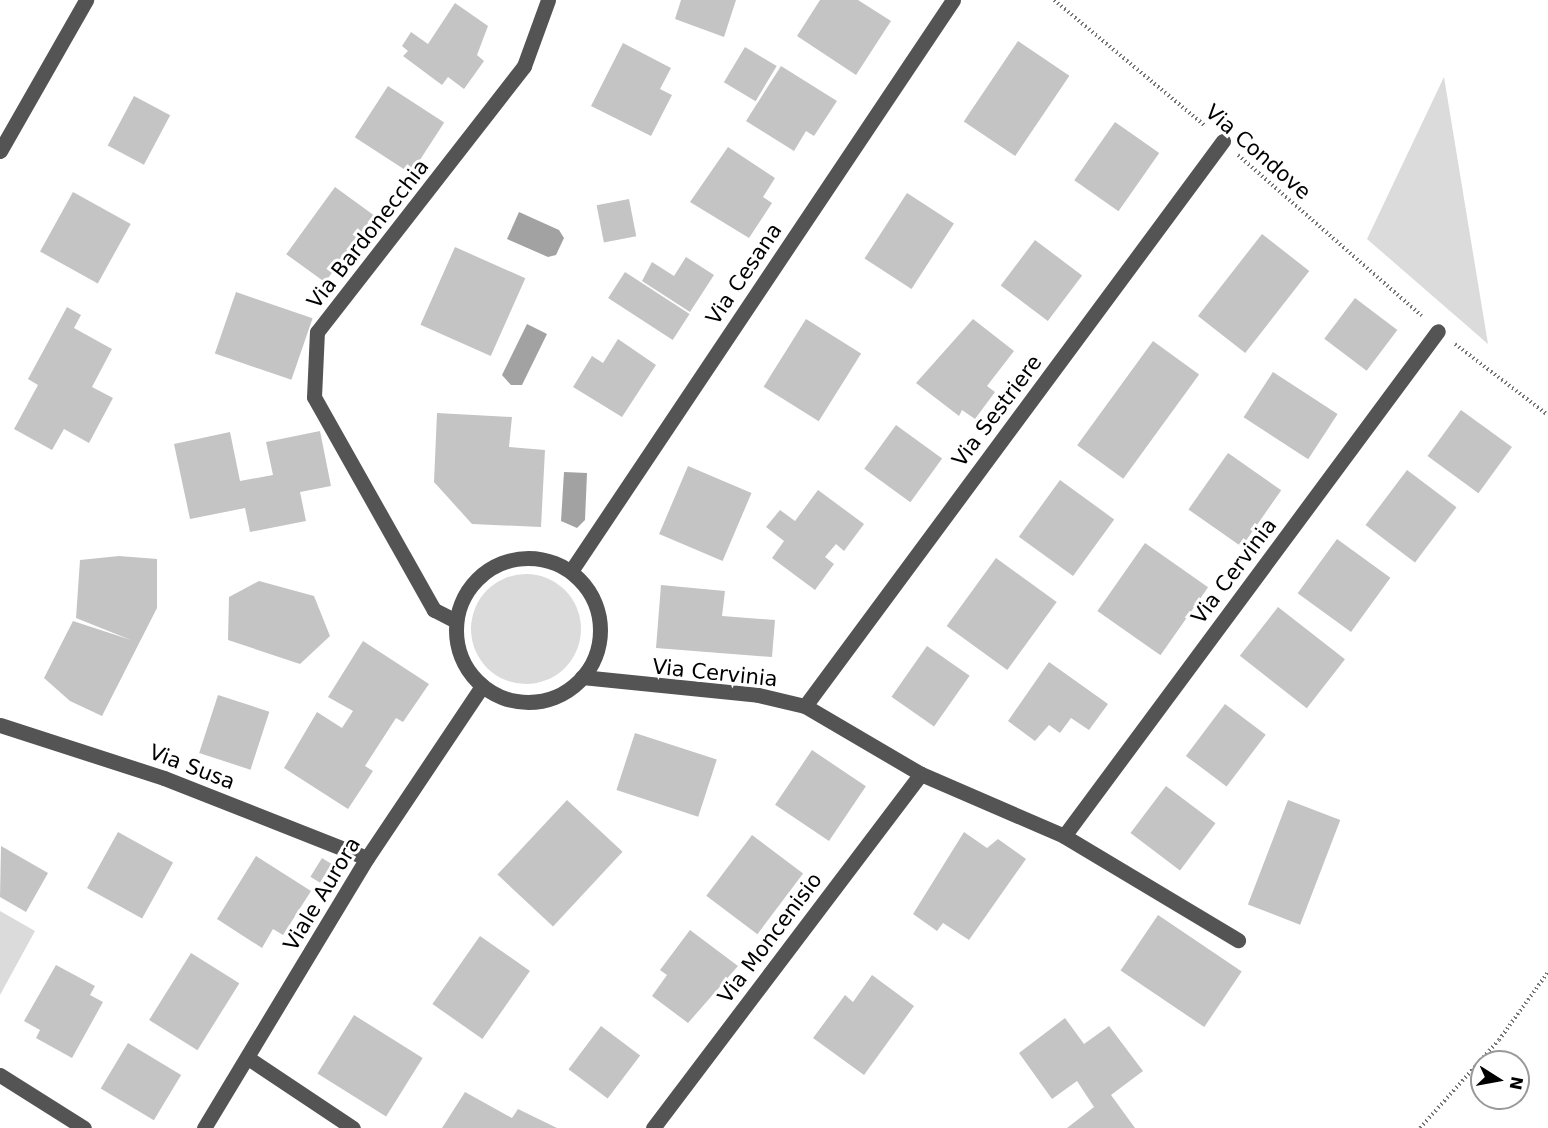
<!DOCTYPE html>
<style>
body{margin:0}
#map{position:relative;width:1548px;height:1128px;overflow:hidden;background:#fff;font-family:"DejaVu Sans",sans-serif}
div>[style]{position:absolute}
.green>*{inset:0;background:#dbdbdb}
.round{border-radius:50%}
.water>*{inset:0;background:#a2a2a2}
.building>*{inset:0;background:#c4c4c4;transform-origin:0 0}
.path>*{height:4px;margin-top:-2px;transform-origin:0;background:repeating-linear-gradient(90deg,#767676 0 1.5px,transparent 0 4.5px)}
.minor>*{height:15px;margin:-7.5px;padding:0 7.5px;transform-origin:7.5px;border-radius:7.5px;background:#545454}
.minor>.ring{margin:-7.5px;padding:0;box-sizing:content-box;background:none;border:15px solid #545454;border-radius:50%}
span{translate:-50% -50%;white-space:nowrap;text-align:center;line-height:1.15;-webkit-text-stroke:6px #fff;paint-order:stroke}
.street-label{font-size:21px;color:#000}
.north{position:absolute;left:1470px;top:1050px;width:60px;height:60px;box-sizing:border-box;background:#fff;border:2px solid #999;border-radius:50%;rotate:101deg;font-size:16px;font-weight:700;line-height:24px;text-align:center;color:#000}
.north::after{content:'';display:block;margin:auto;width:21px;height:27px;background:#000;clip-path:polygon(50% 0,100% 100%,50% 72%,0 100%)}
</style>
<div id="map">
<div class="green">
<div style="clip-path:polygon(1444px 77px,1488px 344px,1367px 239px)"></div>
<div class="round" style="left:471px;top:574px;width:110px;height:110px"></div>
<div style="clip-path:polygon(0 911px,35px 931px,0 995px)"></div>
</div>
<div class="water">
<div style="clip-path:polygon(519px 212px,559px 230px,564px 238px,556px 255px,548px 257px,507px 239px)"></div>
<div style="clip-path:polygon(527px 324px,547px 334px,522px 385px,511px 385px,502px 375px)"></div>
<div style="clip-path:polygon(564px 472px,587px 473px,585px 520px,577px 528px,561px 521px)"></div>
</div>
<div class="building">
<div style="clip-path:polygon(681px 0,736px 0,724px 37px,675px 19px)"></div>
<div style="clip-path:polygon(820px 0,858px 0,891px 21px,856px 75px,797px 36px)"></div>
<div style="clip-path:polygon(455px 3px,488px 26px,477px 55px,484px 61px,464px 89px,448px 77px,442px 85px,403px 56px,408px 51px,402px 46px,411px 32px,428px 44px)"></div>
<div style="left:1018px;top:41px;width:62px;height:97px;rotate:34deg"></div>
<div style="clip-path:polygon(623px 43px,671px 68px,660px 89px,672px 95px,651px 136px,591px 106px)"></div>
<div style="left:745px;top:47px;width:37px;height:41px;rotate:31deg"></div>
<div style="clip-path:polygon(781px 66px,837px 101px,814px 136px,806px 131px,794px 151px,746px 121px)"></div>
<div style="left:388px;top:86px;width:67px;height:61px;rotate:33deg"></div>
<div style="left:134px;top:96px;width:41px;height:56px;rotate:28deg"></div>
<div style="left:1115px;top:122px;width:54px;height:71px;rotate:35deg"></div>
<div style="clip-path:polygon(728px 147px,775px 178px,763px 197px,772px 203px,749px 238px,690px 202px)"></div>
<div style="left:335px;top:187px;width:48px;height:83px;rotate:36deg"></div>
<div style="left:73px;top:192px;width:66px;height:68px;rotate:29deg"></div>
<div style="left:907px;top:193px;width:56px;height:78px;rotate:33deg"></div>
<div style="left:629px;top:199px;width:38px;height:33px;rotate:79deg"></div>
<div style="left:1262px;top:234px;width:60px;height:104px;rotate:38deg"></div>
<div style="left:1035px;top:240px;width:59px;height:57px;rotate:37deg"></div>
<div style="left:455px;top:247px;width:77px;height:85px;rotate:24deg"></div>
<div style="clip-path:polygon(686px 257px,714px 275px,690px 312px,642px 281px,652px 262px,674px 276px)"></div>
<div style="left:625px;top:272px;width:77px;height:31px;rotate:33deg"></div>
<div style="left:236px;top:292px;width:81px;height:65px;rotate:19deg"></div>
<div style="left:1355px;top:298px;width:53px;height:51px;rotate:37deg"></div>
<div style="clip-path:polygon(67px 307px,81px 315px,74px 328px,112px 349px,92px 387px,113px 398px,89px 443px,64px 429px,52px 450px,14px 429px,38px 385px,28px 379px)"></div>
<div style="left:806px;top:319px;width:65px;height:80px;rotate:32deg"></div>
<div style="clip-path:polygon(973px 319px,1014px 351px,987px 386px,995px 392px,975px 419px,962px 410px,959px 416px,916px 383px)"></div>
<div style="clip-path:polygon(618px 339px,656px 365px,622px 417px,573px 387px,592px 356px,603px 363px)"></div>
<div style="left:1153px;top:341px;width:57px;height:129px;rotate:36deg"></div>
<div style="left:1273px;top:372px;width:77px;height:54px;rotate:33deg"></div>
<div style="left:1461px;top:410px;width:63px;height:57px;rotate:36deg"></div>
<div style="clip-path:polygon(437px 413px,512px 417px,509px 447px,545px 450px,541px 527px,472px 524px,434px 482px)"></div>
<div style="left:896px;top:425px;width:57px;height:54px;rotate:36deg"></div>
<div style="clip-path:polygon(320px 431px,331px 486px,300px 492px,306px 521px,250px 532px,245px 508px,190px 519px,174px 444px,230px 432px,240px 481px,273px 475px,266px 442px)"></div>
<div style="left:1228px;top:453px;width:65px;height:69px;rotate:35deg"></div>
<div style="left:688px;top:466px;width:69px;height:74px;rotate:23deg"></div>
<div style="left:1407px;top:470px;width:62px;height:69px;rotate:37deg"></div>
<div style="left:1060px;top:480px;width:67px;height:70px;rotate:36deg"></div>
<div style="clip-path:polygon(818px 490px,864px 524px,844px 551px,836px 544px,825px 557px,834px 564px,815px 590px,772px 558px,784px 541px,766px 527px,780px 510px,795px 521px)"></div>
<div style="left:1337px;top:539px;width:66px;height:67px;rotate:36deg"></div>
<div style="left:1145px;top:543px;width:77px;height:83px;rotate:35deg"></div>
<div style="clip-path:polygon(119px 556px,157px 559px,157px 608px,102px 716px,70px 701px,44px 678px,73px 621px,131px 640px,76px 618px,80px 560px)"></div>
<div style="left:996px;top:558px;width:75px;height:84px;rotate:36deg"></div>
<div style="clip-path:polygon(259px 581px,314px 596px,330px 636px,300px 664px,228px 640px,229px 597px)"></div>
<div style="clip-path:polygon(661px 585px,725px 591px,722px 616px,775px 620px,772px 657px,656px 648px)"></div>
<div style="left:1278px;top:607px;width:85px;height:62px;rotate:38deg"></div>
<div style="clip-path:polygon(363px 641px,429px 684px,403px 722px,396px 718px,365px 766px,373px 771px,348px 809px,284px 768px,317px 712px,342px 728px,353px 711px,328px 697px)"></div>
<div style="left:927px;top:646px;width:52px;height:62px;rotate:35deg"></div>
<div style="clip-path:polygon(1049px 662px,1108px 704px,1089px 730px,1071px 718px,1060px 733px,1049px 725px,1035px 741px,1008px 721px)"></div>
<div style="left:218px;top:695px;width:54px;height:61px;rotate:18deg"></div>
<div style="left:1225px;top:704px;width:51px;height:65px;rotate:37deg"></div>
<div style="left:635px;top:733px;width:86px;height:60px;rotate:18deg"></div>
<div style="left:812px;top:750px;width:65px;height:66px;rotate:34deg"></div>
<div style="left:1166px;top:786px;width:62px;height:59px;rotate:37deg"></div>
<div style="left:567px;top:800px;width:76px;height:102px;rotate:43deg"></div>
<div style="left:1288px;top:800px;width:56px;height:112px;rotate:21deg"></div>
<div style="left:118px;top:832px;width:63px;height:64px;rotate:29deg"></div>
<div style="clip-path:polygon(964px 832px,987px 848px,998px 839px,1026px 859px,969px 940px,943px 923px,937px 931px,913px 914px)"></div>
<div style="left:752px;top:835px;width:64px;height:76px;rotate:37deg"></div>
<div style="clip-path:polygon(1px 846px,48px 873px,26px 912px,0 897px)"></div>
<div style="clip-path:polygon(256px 856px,311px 891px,283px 935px,273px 929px,262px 948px,217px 919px)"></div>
<div style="left:322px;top:858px;width:22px;height:22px;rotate:32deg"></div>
<div style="left:1158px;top:915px;width:101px;height:67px;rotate:34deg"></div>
<div style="clip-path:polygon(690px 930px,738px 966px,688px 1023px,652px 996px,667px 975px,660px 970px)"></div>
<div style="left:480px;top:936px;width:61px;height:83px;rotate:35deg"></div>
<div style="left:191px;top:953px;width:57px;height:79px;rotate:32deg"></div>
<div style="clip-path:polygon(56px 965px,95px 986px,90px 995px,103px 1002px,72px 1058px,36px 1038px,40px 1030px,24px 1021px)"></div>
<div style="clip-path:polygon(872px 975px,914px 1006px,864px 1075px,813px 1038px,845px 995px,853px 1002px)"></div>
<div style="left:354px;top:1015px;width:81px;height:69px;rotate:32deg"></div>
<div style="clip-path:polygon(1065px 1018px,1084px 1044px,1109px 1026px,1143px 1071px,1111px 1095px,1135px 1128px,1067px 1128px,1094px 1107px,1077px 1081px,1052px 1099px,1019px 1053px)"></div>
<div style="left:601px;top:1026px;width:49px;height:54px;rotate:37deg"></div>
<div style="left:128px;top:1043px;width:62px;height:53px;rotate:31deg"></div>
<div style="clip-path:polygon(465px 1092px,512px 1118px,518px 1109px,557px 1128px,442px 1128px)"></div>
</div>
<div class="path">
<div style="left:1054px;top:0;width:197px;rotate:39.8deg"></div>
<div style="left:1238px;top:155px;width:244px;rotate:41.2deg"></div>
<div style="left:1455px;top:344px;width:117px;rotate:37.4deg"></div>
<div style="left:1420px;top:1128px;width:118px;rotate:-48.1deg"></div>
<div style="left:1499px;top:1040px;width:84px;rotate:-54.2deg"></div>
</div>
<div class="minor">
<div style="left:0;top:151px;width:174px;rotate:-60.3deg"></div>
<div class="ring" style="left:456px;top:558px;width:129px;height:129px"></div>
<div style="left:571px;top:571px;width:687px;rotate:-56.22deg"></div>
<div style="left:456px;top:621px;width:25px;rotate:-153deg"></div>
<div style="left:434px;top:610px;width:244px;rotate:-119.4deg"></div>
<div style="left:314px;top:397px;width:65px;rotate:-87.4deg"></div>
<div style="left:317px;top:332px;width:337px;rotate:-52.1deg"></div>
<div style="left:524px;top:66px;width:70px;rotate:-70deg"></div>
<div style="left:582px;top:677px;width:177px;rotate:5.8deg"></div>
<div style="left:758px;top:695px;width:48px;rotate:13.2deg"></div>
<div style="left:805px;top:706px;width:134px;rotate:30.4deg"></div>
<div style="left:921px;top:774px;width:156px;rotate:23.4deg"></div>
<div style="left:1064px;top:836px;width:628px;rotate:-53.48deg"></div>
<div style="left:805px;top:706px;width:703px;rotate:-53.51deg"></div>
<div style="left:0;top:725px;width:172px;rotate:17.9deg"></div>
<div style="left:164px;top:778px;width:218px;rotate:21.5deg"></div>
<div style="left:1064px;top:836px;width:203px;rotate:30.9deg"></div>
<div style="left:248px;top:1058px;width:126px;rotate:33.7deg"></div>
<div style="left:0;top:1075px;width:99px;rotate:32.2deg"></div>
<div style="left:204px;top:1128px;width:315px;rotate:-58.9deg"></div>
<div style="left:367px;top:858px;width:207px;rotate:-56.2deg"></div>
<div style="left:653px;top:1128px;width:444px;rotate:-52.9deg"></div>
</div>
<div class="street-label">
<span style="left:1258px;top:152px;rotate:41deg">Via Condove</span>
<span style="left:368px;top:234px;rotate:-52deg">Via Bardonecchia</span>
<span style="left:744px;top:274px;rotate:-56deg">Via Cesana</span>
<span style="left:997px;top:411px;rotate:-53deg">Via Sestriere</span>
<span style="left:1234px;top:571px;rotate:-53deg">Via Cervinia</span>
<span style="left:715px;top:673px;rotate:6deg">Via Cervinia</span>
<span style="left:192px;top:767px;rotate:21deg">Via Susa</span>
<span style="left:322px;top:894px;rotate:-59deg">Viale Aurora</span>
<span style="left:770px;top:938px;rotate:-53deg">Via Moncenisio</span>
</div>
<div class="north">N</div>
</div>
